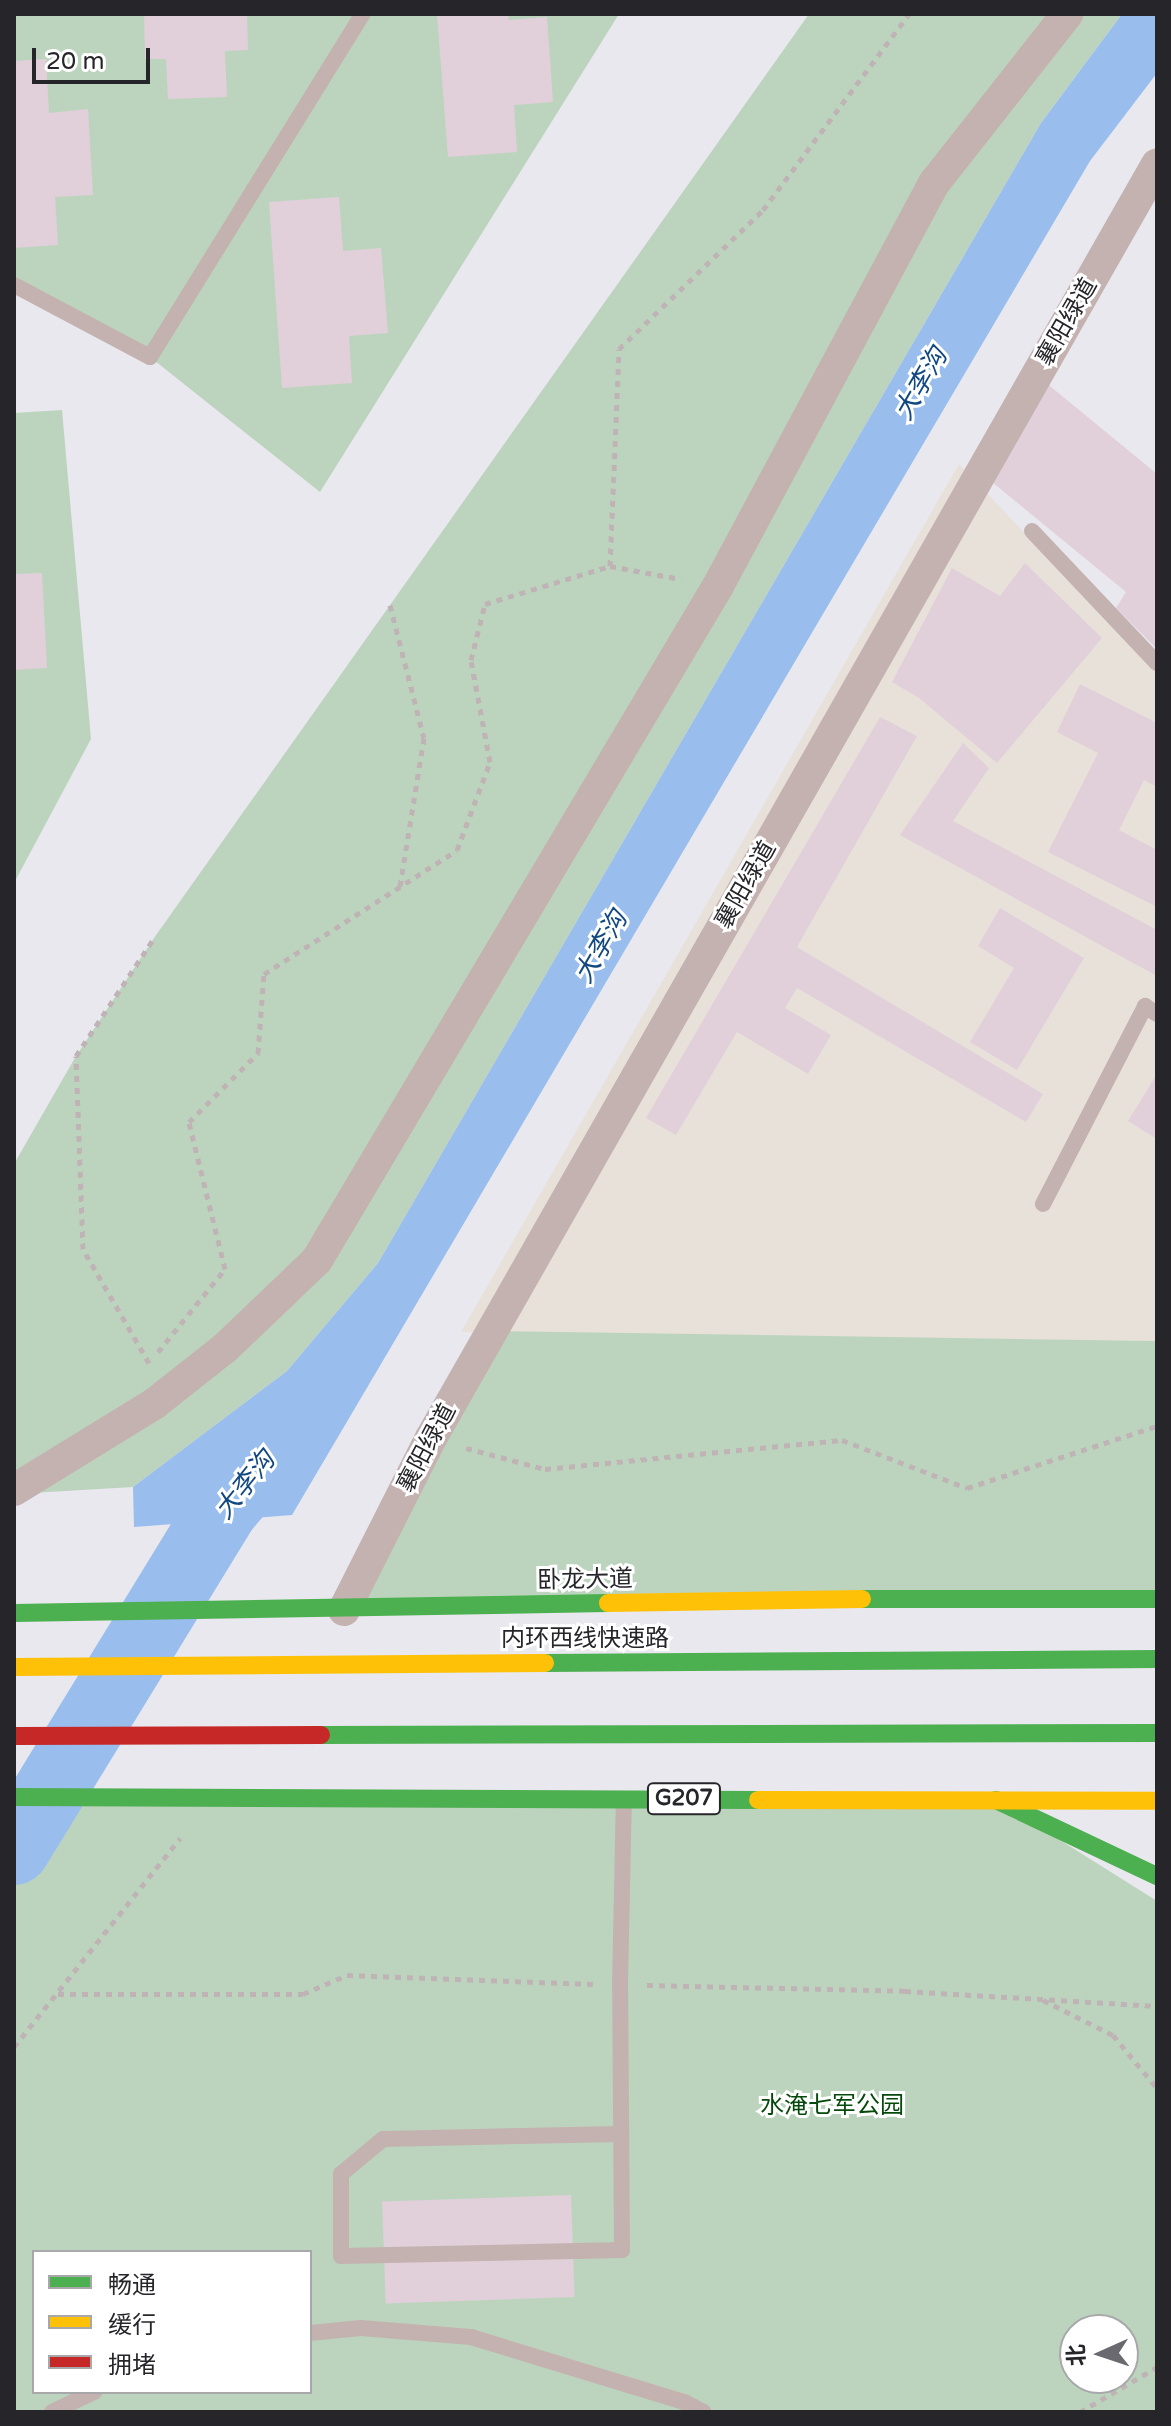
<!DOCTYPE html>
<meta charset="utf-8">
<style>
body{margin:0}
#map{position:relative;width:1171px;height:2426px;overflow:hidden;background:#e8e8ee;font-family:"Varela Round","Noto Sans SC",sans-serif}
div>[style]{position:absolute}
.industrial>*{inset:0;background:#e8e1d9}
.green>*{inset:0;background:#bcd4be}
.water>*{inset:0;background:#99beed}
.river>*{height:72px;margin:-36px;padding:0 36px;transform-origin:36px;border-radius:36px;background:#99beed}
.building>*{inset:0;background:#e1d0da;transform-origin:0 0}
.path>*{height:5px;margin-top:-2.5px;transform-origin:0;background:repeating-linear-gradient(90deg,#bfb3b5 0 6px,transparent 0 12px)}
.lane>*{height:16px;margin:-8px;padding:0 8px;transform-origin:8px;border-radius:8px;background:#c4b2b1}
.street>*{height:32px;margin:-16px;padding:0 16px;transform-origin:16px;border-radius:16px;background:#c4b2b1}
.fast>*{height:18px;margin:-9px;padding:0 9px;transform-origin:9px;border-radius:9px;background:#4caf50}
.slow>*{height:18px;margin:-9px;padding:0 9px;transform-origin:9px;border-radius:9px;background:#ffc107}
.jam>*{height:18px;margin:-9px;padding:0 9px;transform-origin:9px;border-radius:9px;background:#c62828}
span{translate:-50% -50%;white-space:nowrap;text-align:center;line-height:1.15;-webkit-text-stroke:6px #fff;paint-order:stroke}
.shield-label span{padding:2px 6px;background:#fff;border:2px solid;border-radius:6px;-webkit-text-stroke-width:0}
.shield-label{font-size:22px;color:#26252a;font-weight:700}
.street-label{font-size:24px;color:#26252a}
.park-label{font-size:24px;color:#05490b}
.water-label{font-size:26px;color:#124882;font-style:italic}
.frame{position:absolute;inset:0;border:16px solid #26252a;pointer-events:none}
.legend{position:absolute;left:32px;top:2250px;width:280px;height:144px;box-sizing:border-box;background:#fff;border:2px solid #a8a8aa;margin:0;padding:10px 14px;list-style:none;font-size:24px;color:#26252a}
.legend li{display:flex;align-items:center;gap:16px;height:40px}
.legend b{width:40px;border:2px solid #a8a8aa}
.north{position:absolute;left:1059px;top:2314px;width:80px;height:80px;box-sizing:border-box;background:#fff;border:2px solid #a8a8aa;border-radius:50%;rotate:267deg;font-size:22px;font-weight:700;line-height:32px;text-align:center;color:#26252a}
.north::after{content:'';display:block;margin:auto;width:28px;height:36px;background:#6a696f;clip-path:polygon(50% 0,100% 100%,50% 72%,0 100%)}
.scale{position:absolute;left:32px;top:48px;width:118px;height:36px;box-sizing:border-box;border:4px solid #26252a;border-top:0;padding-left:10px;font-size:24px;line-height:28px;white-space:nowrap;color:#26252a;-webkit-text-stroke:6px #fff;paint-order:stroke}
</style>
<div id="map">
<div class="industrial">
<div style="clip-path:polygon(959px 464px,1157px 672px,1157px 1341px,461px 1332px)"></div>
</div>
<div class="green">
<div style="clip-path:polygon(14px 14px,619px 14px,320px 492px,150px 357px,14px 285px)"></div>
<div style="clip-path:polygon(809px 14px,1122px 14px,1041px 123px,378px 1263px,287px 1371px,133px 1487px,14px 1494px,14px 1164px,76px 1056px,154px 938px)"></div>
<div style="clip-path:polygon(62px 410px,91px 739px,14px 883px,14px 413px)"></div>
<div style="clip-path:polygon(491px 1331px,1157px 1341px,1157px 1590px,344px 1610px)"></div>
<div style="clip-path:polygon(evenodd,14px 1797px,996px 1800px,1157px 1901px,1157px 2412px,14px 2412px,14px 1797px,34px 2252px,310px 2252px,310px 2392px,34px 2392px,34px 2252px,14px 1797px,1075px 2330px,1123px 2330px,1123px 2378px,1075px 2378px,1075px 2330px)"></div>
</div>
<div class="water">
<div style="clip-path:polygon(1122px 14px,1157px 14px,1157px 73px,1090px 161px,292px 1515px,134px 1527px,133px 1487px,287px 1371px,378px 1263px,1041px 123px)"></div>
</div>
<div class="river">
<div style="left:14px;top:1849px;width:400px;rotate:-58.5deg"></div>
<div style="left:223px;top:1508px;width:86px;rotate:-49.3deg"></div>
</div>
<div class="building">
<div style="clip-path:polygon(144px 14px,247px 14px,248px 50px,225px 51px,227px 97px,168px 99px,166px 59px,145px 59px)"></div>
<div style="clip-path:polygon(437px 14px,508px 14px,509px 20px,547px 17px,553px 102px,514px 105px,517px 152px,448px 157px)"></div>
<div style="clip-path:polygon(46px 59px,49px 113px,88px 109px,93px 195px,55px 197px,58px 245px,14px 248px,14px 61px)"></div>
<div style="clip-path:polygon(339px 197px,343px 251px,381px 248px,388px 333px,349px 336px,352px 383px,282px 388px,269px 202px)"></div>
<div style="clip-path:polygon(1045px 382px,1157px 474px,1157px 649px,1116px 608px,1126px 592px,992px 482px)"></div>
<div style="clip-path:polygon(1025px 563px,1102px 638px,997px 763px,919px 698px,892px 682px,952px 568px,1000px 596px)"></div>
<div style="clip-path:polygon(42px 573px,47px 668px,14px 670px,14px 574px)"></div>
<div style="clip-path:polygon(1080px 684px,1157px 723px,1157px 787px,1144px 780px,1119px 830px,1157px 850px,1157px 907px,1048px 852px,1098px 753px,1057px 732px)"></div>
<div style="clip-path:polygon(880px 717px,917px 736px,797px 947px,1043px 1094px,1026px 1122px,797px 988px,785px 1008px,831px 1035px,808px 1074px,737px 1032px,676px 1135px,646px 1118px)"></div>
<div style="clip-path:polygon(963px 743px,989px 768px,953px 821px,1157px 930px,1157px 976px,900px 835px)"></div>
<div style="clip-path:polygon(1000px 908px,1084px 958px,1017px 1070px,970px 1042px,1014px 968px,978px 946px)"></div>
<div style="clip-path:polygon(1157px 1074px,1157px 1139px,1128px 1121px)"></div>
<div style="left:571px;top:2195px;width:102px;height:189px;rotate:88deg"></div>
</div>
<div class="path">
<div style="left:610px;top:566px;width:217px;rotate:-87.6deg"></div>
<div style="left:619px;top:349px;width:200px;rotate:-44deg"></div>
<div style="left:763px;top:210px;width:244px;rotate:-53.3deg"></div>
<div style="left:390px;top:605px;width:137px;rotate:75.7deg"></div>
<div style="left:424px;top:738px;width:150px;rotate:99.2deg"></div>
<div style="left:158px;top:1352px;width:107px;rotate:-51.1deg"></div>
<div style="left:225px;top:1269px;width:151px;rotate:-103.8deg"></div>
<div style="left:189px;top:1122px;width:98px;rotate:-45deg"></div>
<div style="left:258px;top:1053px;width:79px;rotate:-85.7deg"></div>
<div style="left:264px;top:974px;width:229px;rotate:-32.7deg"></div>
<div style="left:457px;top:850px;width:94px;rotate:-69.4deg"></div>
<div style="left:490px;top:762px;width:104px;rotate:-100.6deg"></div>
<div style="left:471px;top:660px;width:58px;rotate:-76deg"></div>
<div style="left:485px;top:604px;width:131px;rotate:-16.9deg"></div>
<div style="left:610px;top:566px;width:72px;rotate:10.4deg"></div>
<div style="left:149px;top:1363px;width:132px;rotate:-120.1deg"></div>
<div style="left:83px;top:1249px;width:193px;rotate:-92.1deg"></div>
<div style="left:76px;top:1056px;width:141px;rotate:-56.5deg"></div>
<div style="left:466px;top:1448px;width:82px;rotate:14.9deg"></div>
<div style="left:545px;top:1469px;width:298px;rotate:-5.6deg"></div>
<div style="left:842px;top:1440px;width:134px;rotate:21deg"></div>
<div style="left:967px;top:1488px;width:200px;rotate:-18.1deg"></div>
<div style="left:647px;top:1985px;width:258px;rotate:1.3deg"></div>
<div style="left:905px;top:1991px;width:252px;rotate:3.4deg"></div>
<div style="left:58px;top:1994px;width:245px"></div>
<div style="left:303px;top:1994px;width:48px;rotate:-23.4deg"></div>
<div style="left:347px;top:1975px;width:246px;rotate:2.1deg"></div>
<div style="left:1043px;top:2000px;width:78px;rotate:26.6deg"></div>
<div style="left:1113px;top:2035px;width:69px;rotate:50.3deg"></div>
<div style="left:14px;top:2047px;width:267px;rotate:-51.5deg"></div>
<div style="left:1080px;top:2412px;width:89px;rotate:-30.3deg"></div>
</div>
<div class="lane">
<div style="left:14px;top:285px;width:154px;rotate:27.9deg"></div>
<div style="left:150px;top:357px;width:404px;rotate:-58.2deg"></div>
<div style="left:1032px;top:531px;width:182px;rotate:46.6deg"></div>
<div style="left:1043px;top:1204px;width:223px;rotate:-62.7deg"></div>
<div style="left:1145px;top:1006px;width:14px;rotate:34deg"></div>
<div style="left:621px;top:2134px;width:238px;rotate:178.8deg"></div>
<div style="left:383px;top:2139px;width:55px;rotate:140.2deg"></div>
<div style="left:341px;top:2174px;width:82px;rotate:90deg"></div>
<div style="left:341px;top:2256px;width:281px;rotate:-1.2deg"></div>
<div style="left:622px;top:2250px;width:265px;rotate:-90.4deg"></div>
<div style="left:620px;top:1985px;width:185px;rotate:-88.8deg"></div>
<div style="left:310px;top:2333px;width:51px;rotate:-5.6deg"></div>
<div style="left:361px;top:2328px;width:110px;rotate:4.7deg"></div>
<div style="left:471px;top:2337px;width:223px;rotate:17deg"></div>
<div style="left:684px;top:2402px;width:22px;rotate:27deg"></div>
<div style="left:52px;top:2412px;width:47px;rotate:-25.5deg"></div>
</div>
<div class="street">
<div style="left:14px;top:1490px;width:164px;rotate:-31.6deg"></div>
<div style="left:154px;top:1404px;width:90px;rotate:-38.3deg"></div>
<div style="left:225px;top:1348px;width:127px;rotate:-43.7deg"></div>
<div style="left:317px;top:1260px;width:784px;rotate:-59.25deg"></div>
<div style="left:718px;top:586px;width:459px;rotate:-61.8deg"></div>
<div style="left:935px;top:182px;width:214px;rotate:-51.8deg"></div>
<div style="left:344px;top:1610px;width:193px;rotate:-63.2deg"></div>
<div style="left:431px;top:1438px;width:1466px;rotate:-60.32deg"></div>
</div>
<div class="fast">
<div style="left:862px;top:1599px;width:295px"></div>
<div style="left:14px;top:1613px;width:594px;rotate:-0.96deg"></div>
<div style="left:545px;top:1663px;width:612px;rotate:-0.37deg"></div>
<div style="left:321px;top:1735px;width:836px;rotate:-0.14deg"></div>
<div style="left:14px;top:1797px;width:744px;rotate:0.23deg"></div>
<div style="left:996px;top:1800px;width:178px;rotate:25.3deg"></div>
</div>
<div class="slow">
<div style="left:608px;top:1603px;width:254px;rotate:-0.9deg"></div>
<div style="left:14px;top:1667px;width:531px;rotate:-0.43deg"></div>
<div style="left:758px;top:1800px;width:399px;rotate:0.1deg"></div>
</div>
<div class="jam">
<div style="left:14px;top:1736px;width:307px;rotate:-0.2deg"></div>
</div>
<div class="shield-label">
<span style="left:684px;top:1799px">G207</span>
</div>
<div class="street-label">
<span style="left:1067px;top:322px;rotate:-60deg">襄阳绿道</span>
<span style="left:746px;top:885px;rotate:-60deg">襄阳绿道</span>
<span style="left:427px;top:1448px;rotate:-62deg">襄阳绿道</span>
<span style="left:585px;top:1580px;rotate:-1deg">卧龙大道</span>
<span style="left:585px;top:1639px">内环西线快速路</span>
</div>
<div class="park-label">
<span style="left:832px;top:2106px">水淹七军公园</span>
</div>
<div class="water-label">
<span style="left:921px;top:384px;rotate:-60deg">大李沟</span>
<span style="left:601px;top:947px;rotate:-60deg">大李沟</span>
<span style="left:245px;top:1485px;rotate:-51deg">大李沟</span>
</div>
<div class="frame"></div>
<ul class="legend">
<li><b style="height:10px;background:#4caf50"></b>畅通</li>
<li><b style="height:10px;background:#ffc107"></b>缓行</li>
<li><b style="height:10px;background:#c62828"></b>拥堵</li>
</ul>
<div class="north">北</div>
<div class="scale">20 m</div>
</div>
